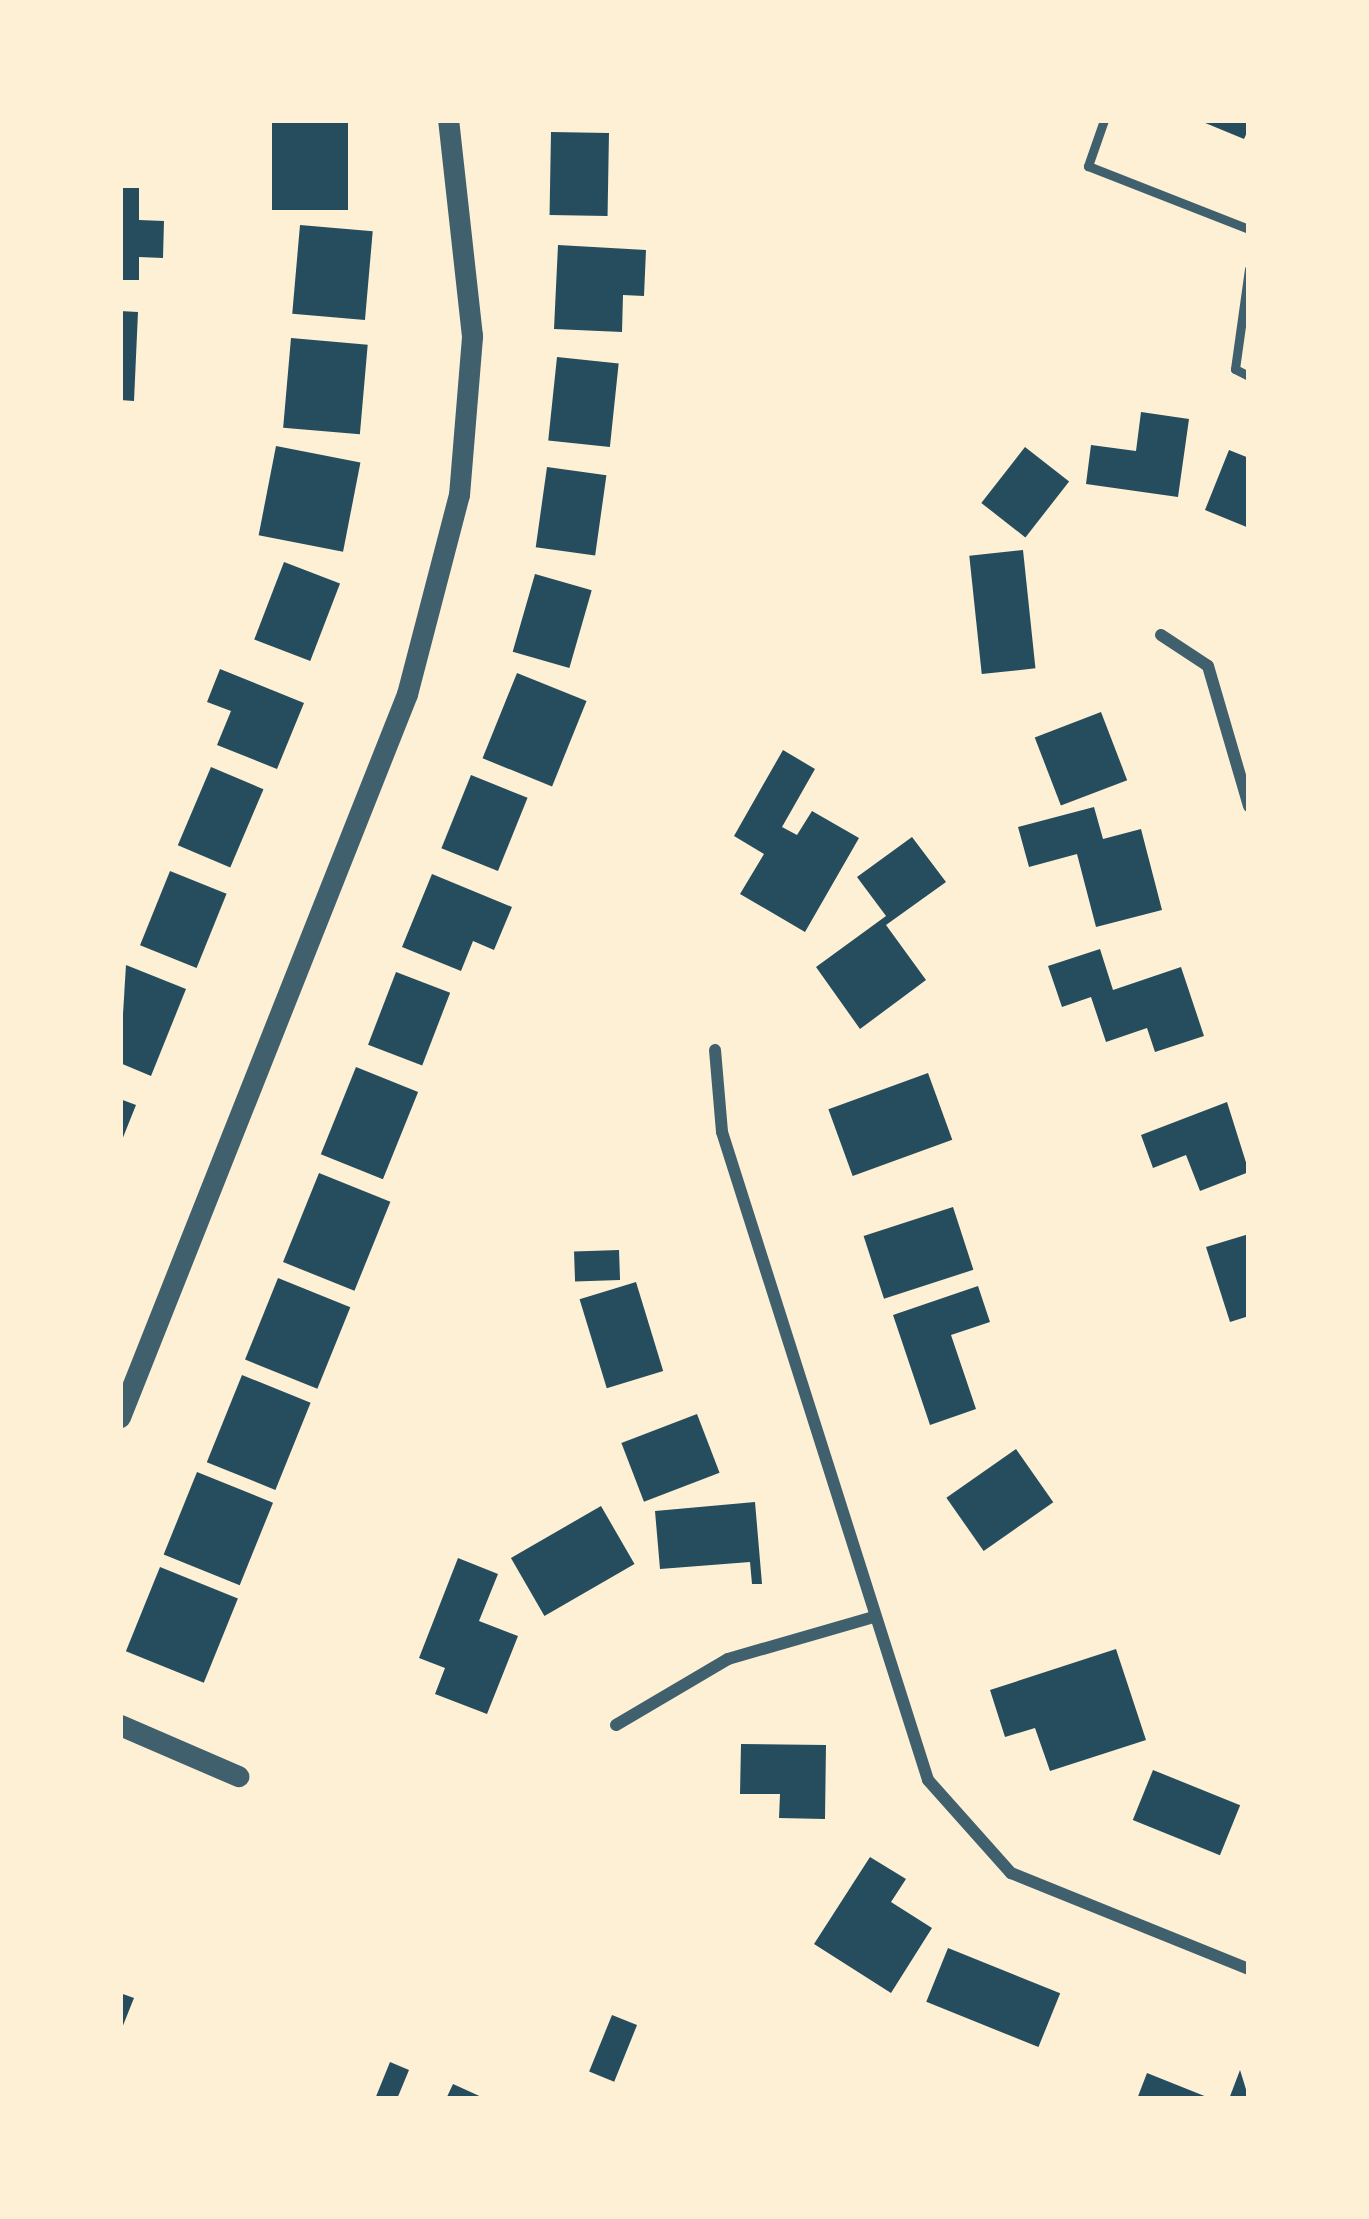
<!DOCTYPE html>
<style>
body{margin:0}
#map{position:relative;width:1369px;height:2219px;overflow:hidden;background:#fdf0d5;font-family:"Source Serif 4",serif}
div>[style]{position:absolute}
.building>*{inset:0;background:#264d5e;transform-origin:0 0}
.service>*{height:9px;margin:-4.5px;padding:0 4.5px;transform-origin:4.5px;border-radius:4.5px;background:#3f606c}
.minor>*{height:12px;margin:-6px;padding:0 6px;transform-origin:6px;border-radius:6px;background:#3f606c}
.tertiary>*{height:21px;margin:-10.5px;padding:0 10.5px;transform-origin:10.5px;border-radius:10.5px;background:#3f606c}
span{translate:-50% -50%;white-space:nowrap;text-align:center;line-height:1.15;-webkit-text-stroke:12px #fdf0d5;paint-order:stroke}
.frame{position:absolute;inset:0;border:123px solid #fdf0d5;pointer-events:none}
</style>
<div id="map">
<div class="building">
<div style="left:272px;top:120px;width:76px;height:90px"></div>
<div style="clip-path:polygon(1198px 120px,1249px 120px,1249px 128px,1244px 139px)"></div>
<div style="left:551px;top:132px;width:58px;height:83px;rotate:1deg"></div>
<div style="clip-path:polygon(120px 188px,139px 188px,139px 220px,164px 221px,163px 258px,139px 257px,139px 280px,120px 280px)"></div>
<div style="left:300px;top:225px;width:73px;height:89px;rotate:5deg"></div>
<div style="clip-path:polygon(558px 245px,646px 250px,644px 296px,623px 295px,622px 332px,554px 329px)"></div>
<div style="clip-path:polygon(120px 311px,138px 312px,134px 401px,120px 400px)"></div>
<div style="left:291px;top:338px;width:77px;height:90px;rotate:5deg"></div>
<div style="left:557px;top:357px;width:62px;height:84px;rotate:6deg"></div>
<div style="clip-path:polygon(1141px 412px,1189px 419px,1178px 497px,1086px 484px,1091px 445px,1136px 451px)"></div>
<div style="left:276px;top:446px;width:86px;height:91px;rotate:11deg"></div>
<div style="left:1025px;top:447px;width:56px;height:71px;rotate:38deg"></div>
<div style="clip-path:polygon(1229px 450px,1249px 458px,1249px 528px,1205px 510px)"></div>
<div style="left:547px;top:467px;width:60px;height:81px;rotate:8deg"></div>
<div style="left:1023px;top:550px;width:119px;height:54px;rotate:84deg"></div>
<div style="left:284px;top:562px;width:60px;height:83px;rotate:21deg"></div>
<div style="left:535px;top:574px;width:59px;height:81px;rotate:16deg"></div>
<div style="clip-path:polygon(220px 669px,304px 703px,277px 769px,217px 745px,231px 711px,207px 702px)"></div>
<div style="left:517px;top:673px;width:75px;height:92px;rotate:22deg"></div>
<div style="left:1101px;top:712px;width:73px;height:71px;rotate:69deg"></div>
<div style="clip-path:polygon(783px 750px,815px 769px,782px 827px,797px 835px,812px 811px,859px 838px,805px 932px,740px 894px,764px 854px,734px 836px)"></div>
<div style="left:211px;top:767px;width:57px;height:85px;rotate:23deg"></div>
<div style="left:471px;top:775px;width:61px;height:79px;rotate:22deg"></div>
<div style="clip-path:polygon(1094px 807px,1103px 839px,1141px 829px,1162px 910px,1096px 927px,1077px 854px,1029px 867px,1018px 827px)"></div>
<div style="clip-path:polygon(912px 837px,946px 882px,886px 925px,926px 980px,860px 1029px,816px 967px,886px 916px,857px 877px)"></div>
<div style="left:170px;top:871px;width:61px;height:80px;rotate:22deg"></div>
<div style="clip-path:polygon(432px 874px,512px 907px,494px 950px,473px 941px,461px 971px,402px 947px)"></div>
<div style="clip-path:polygon(1100px 949px,1113px 990px,1181px 967px,1204px 1036px,1155px 1052px,1147px 1028px,1106px 1042px,1091px 997px,1062px 1007px,1048px 966px)"></div>
<div style="clip-path:polygon(126px 965px,186px 989px,151px 1076px,120px 1063px)"></div>
<div style="left:396px;top:972px;width:58px;height:78px;rotate:21deg"></div>
<div style="left:356px;top:1067px;width:67px;height:94px;rotate:22deg"></div>
<div style="left:928px;top:1073px;width:71px;height:106px;rotate:70deg"></div>
<div style="clip-path:polygon(120px 1099px,136px 1105px,120px 1145px)"></div>
<div style="clip-path:polygon(1227px 1102px,1249px 1172px,1200px 1191px,1186px 1155px,1153px 1168px,1141px 1135px)"></div>
<div style="left:319px;top:1173px;width:77px;height:96px;rotate:22deg"></div>
<div style="left:953px;top:1207px;width:66px;height:94px;rotate:72deg"></div>
<div style="clip-path:polygon(1249px 1234px,1249px 1316px,1230px 1322px,1206px 1247px)"></div>
<div style="left:619px;top:1250px;width:30px;height:45px;rotate:88deg"></div>
<div style="left:278px;top:1278px;width:78px;height:88px;rotate:22deg"></div>
<div style="left:636px;top:1282px;width:93px;height:59px;rotate:73deg"></div>
<div style="clip-path:polygon(978px 1286px,990px 1322px,951px 1335px,976px 1409px,930px 1425px,893px 1315px)"></div>
<div style="left:242px;top:1375px;width:74px;height:94px;rotate:22deg"></div>
<div style="left:697px;top:1414px;width:63px;height:81px;rotate:69deg"></div>
<div style="left:1016px;top:1449px;width:65px;height:85px;rotate:55deg"></div>
<div style="left:197px;top:1472px;width:82px;height:89px;rotate:22deg"></div>
<div style="clip-path:polygon(755px 1502px,762px 1584px,752px 1584px,750px 1562px,660px 1569px,655px 1511px)"></div>
<div style="left:601px;top:1506px;width:67px;height:104px;rotate:60deg"></div>
<div style="clip-path:polygon(458px 1558px,498px 1574px,479px 1621px,518px 1636px,487px 1714px,435px 1694px,445px 1668px,419px 1658px)"></div>
<div style="left:160px;top:1567px;width:84px;height:91px;rotate:22deg"></div>
<div style="clip-path:polygon(1116px 1649px,1146px 1740px,1050px 1771px,1035px 1728px,1005px 1737px,990px 1690px)"></div>
<div style="clip-path:polygon(741px 1744px,826px 1745px,825px 1819px,779px 1818px,780px 1794px,740px 1794px)"></div>
<div style="left:1153px;top:1770px;width:94px;height:54px;rotate:22deg"></div>
<div style="clip-path:polygon(870px 1857px,906px 1879px,891px 1902px,932px 1928px,891px 1993px,814px 1944px)"></div>
<div style="left:948px;top:1948px;width:121px;height:58px;rotate:22deg"></div>
<div style="clip-path:polygon(120px 1993px,134px 1998px,120px 2033px)"></div>
<div style="left:612px;top:2015px;width:27px;height:61px;rotate:22deg"></div>
<div style="clip-path:polygon(390px 2062px,409px 2070px,397px 2099px,375px 2099px)"></div>
<div style="clip-path:polygon(1240px 2070px,1249px 2099px,1229px 2099px)"></div>
<div style="clip-path:polygon(1147px 2073px,1212px 2099px,1137px 2099px)"></div>
<div style="clip-path:polygon(453px 2084px,486px 2099px,446px 2099px)"></div>
</div>
<div class="service">
<div style="left:1104px;top:120px;width:49px;rotate:109.2deg"></div>
<div style="left:1088px;top:166px;width:173px;rotate:21.4deg"></div>
<div style="left:1249px;top:269px;width:101px;rotate:98deg"></div>
<div style="left:1235px;top:369px;width:16px;rotate:27deg"></div>
</div>
<div class="minor">
<div style="left:1161px;top:635px;width:56px;rotate:33.4deg"></div>
<div style="left:1208px;top:666px;width:146px;rotate:73.7deg"></div>
<div style="left:715px;top:1050px;width:82px;rotate:85.1deg"></div>
<div style="left:722px;top:1132px;width:680px;rotate:72.36deg"></div>
<div style="left:928px;top:1780px;width:125px;rotate:48.3deg"></div>
<div style="left:1011px;top:1873px;width:257px;rotate:22deg"></div>
<div style="left:616px;top:1725px;width:130px;rotate:-30.5deg"></div>
<div style="left:728px;top:1659px;width:148px;rotate:-16.1deg"></div>
</div>
<div class="tertiary">
<div style="left:120px;top:1417px;width:778px;rotate:-68.35deg"></div>
<div style="left:407px;top:694px;width:206px;rotate:-75.4deg"></div>
<div style="left:459px;top:495px;width:160px;rotate:-85.3deg"></div>
<div style="left:472px;top:336px;width:217px;rotate:-96.3deg"></div>
<div style="left:120px;top:1725px;width:129px;rotate:23.4deg"></div>
</div>
<div class="frame"></div>
</div>
